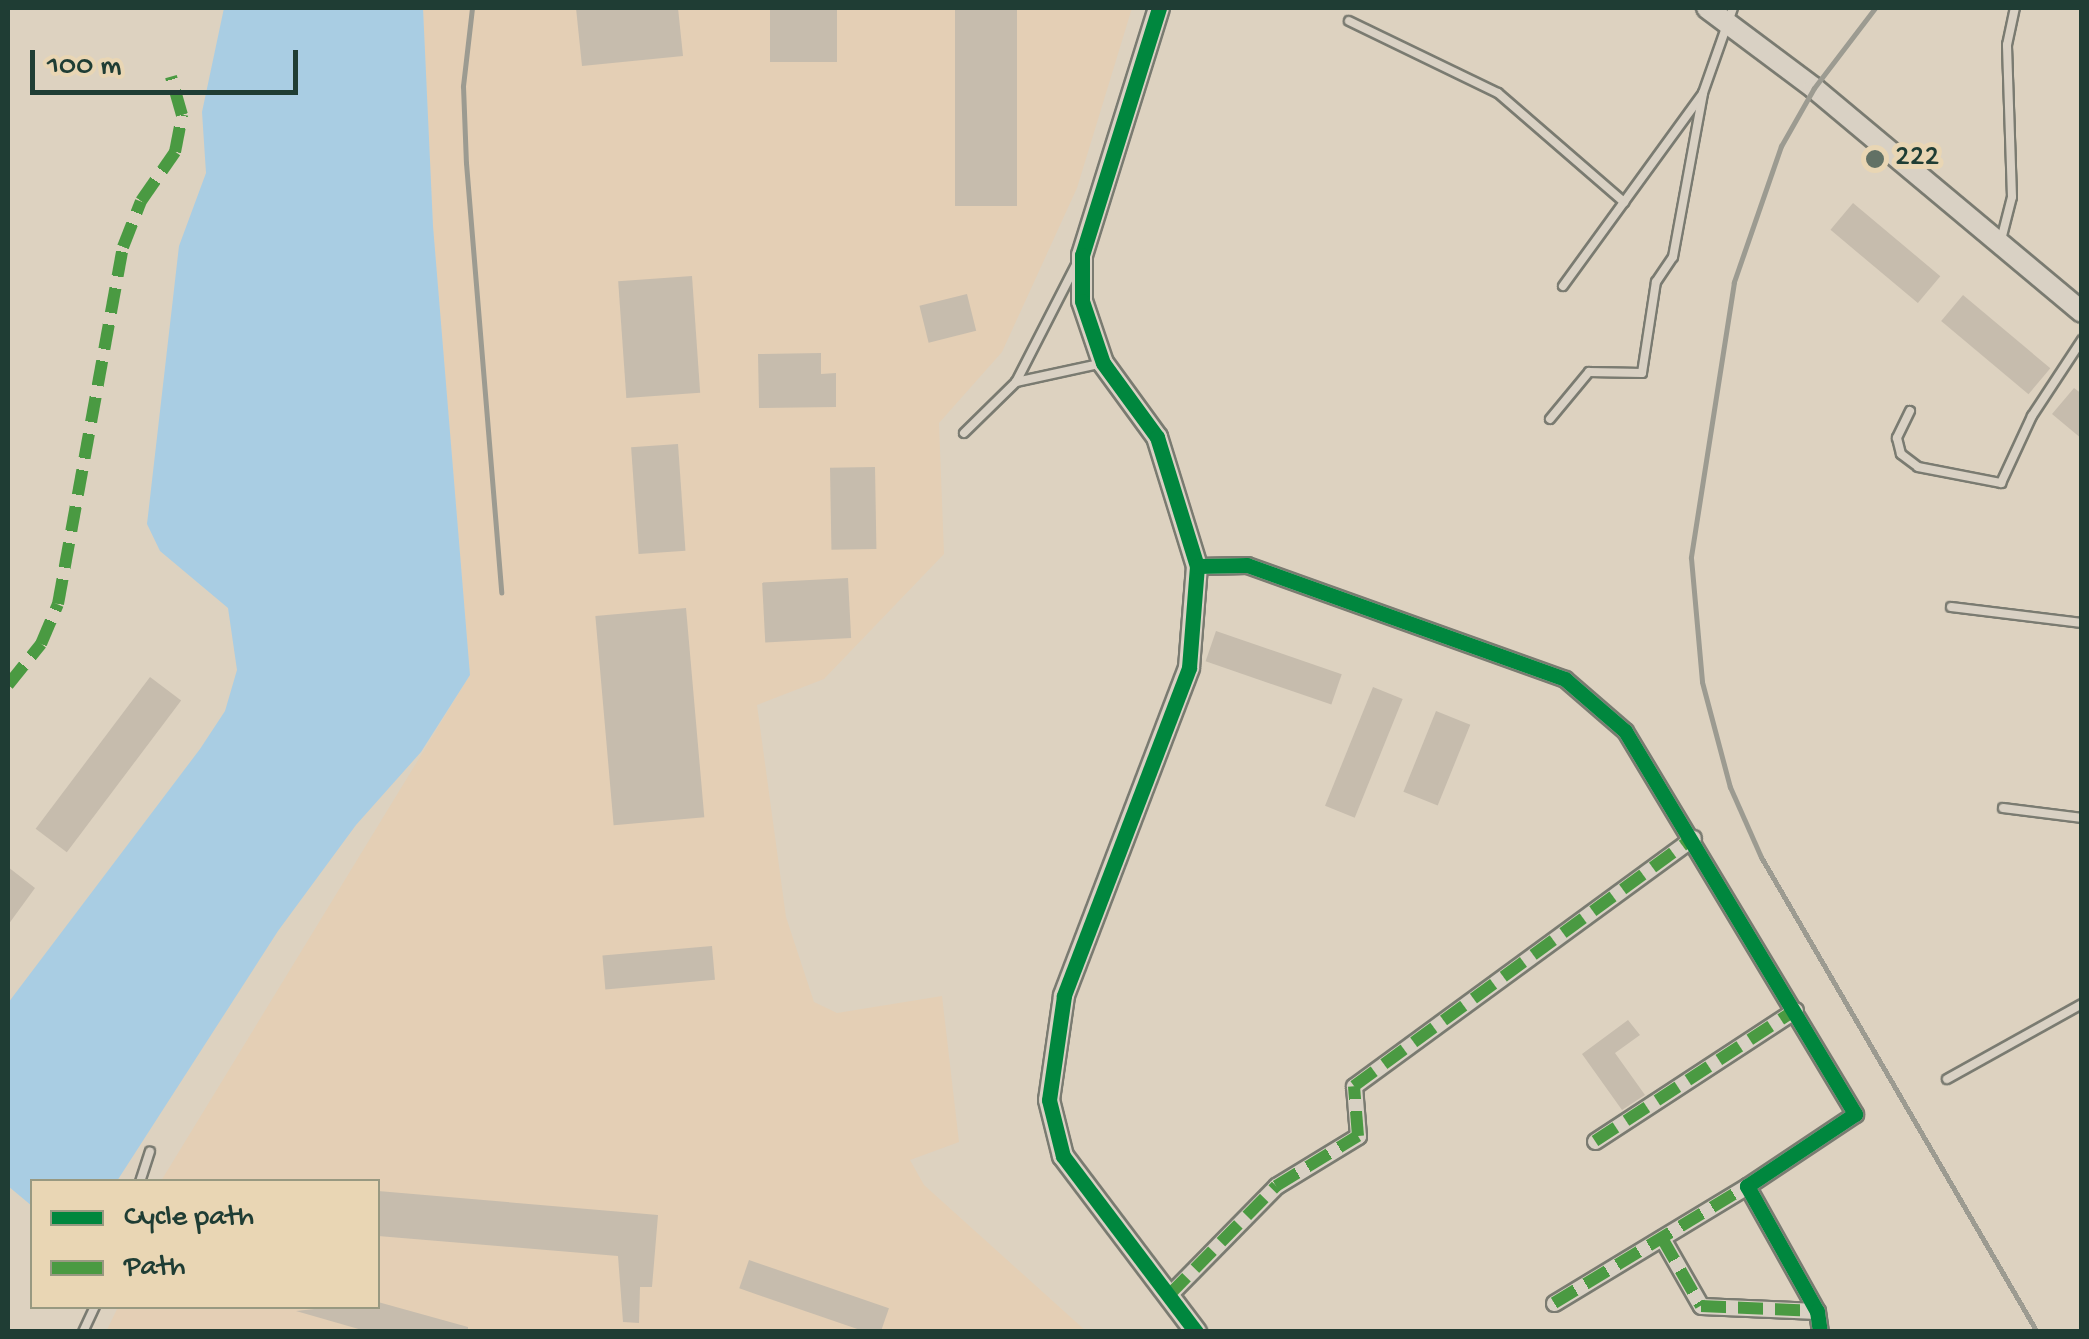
<!DOCTYPE html>
<style>
body{margin:0}
#map{position:relative;width:2089px;height:1339px;overflow:hidden;background:#ddd2c0;font-family:"Gochi Hand",sans-serif}
div>[style]{position:absolute}
.built>*{inset:0;background:#e4cfb5}
.water>*{inset:0;background:#a9cde3}
.building>*{inset:0;background:#c6bcad;transform-origin:0 0}
.roads{filter:drop-shadow(2px 0 #7a7b71) drop-shadow(-2px 0 #7a7b71) drop-shadow(0 2px #7a7b71) drop-shadow(0 -2px #7a7b71)}
.service>*{height:8px;margin:-4px;padding:0 4px;transform-origin:4px;border-radius:4px;background:#d9d1c4}
.minor>*{height:15px;margin:-7.5px;padding:0 7.5px;transform-origin:7.5px;border-radius:7.5px;background:#d9d1c4}
.tertiary>*{height:20px;margin:-10px;padding:0 10px;transform-origin:10px;border-radius:10px;background:#d9d1c4}
.rail>*{height:5px;margin:-2.5px;padding:0 2.5px;transform-origin:2.5px;border-radius:2.5px;background:#9c9b91}
.quiet>*{height:12px;margin-top:-6px;transform-origin:0;background:repeating-linear-gradient(90deg,#4a9a42 0 25px,transparent 0 37px)}
.cycleway>*{height:15px;margin:-7.5px;padding:0 7.5px;transform-origin:7.5px;border-radius:7.5px;background:#00873e}
.dots>*{width:28px;height:28px;translate:-50% -50%;box-sizing:border-box;border:5px solid #e9d6b4;border-radius:50%}
span{translate:-50% -50%;white-space:nowrap;text-align:center;line-height:1.15;-webkit-text-stroke:10px #e9d6b4;paint-order:stroke}
.poi-label{font-size:30px;color:#1f3d34}
.left{translate:0 -50%;text-align:left}
.frame{position:absolute;inset:0;border:10px solid #1f3d34;pointer-events:none}
.legend{position:absolute;left:30px;top:1179px;width:350px;height:130px;box-sizing:border-box;background:#e9d6b4;border:2px solid #989981;margin:0;padding:12px 18px;list-style:none;font-size:30px;color:#1f3d34}
.legend li{display:flex;align-items:center;gap:20px;height:50px}
.legend b{width:50px;border:2px solid #989981}
.scale{position:absolute;left:30px;top:50px;width:268px;height:45px;box-sizing:border-box;border:5px solid #1f3d34;border-top:0;padding-left:12px;font-size:30px;line-height:35px;white-space:nowrap;color:#1f3d34;-webkit-text-stroke:8px #e9d6b4;paint-order:stroke}
</style>
<div id="map">
<div class="built">
<div style="clip-path:polygon(423px 8px,1132px 8px,1077px 188px,1002px 352px,939px 423px,944px 554px,824px 679px,757px 705px,786px 917px,814px 1002px,837px 1013px,942px 996px,959px 1142px,910px 1160px,924px 1185px,1086px 1331px,106px 1332px,118px 1307px,378px 1306px,378px 1182px,161px 1181px,470px 675px,433px 226px)"></div>
</div>
<div class="water">
<div style="clip-path:polygon(224px 8px,423px 8px,433px 226px,470px 675px,421px 752px,356px 825px,278px 931px,117px 1181px,32px 1182px,32px 1206px,8px 1186px,8px 1003px,200px 749px,225px 711px,237px 670px,228px 608px,160px 551px,147px 524px,179px 246px,206px 173px,202px 112px)"></div>
</div>
<div class="building">
<div style="clip-path:polygon(576px 8px,678px 8px,683px 56px,582px 66px)"></div>
<div style="left:770px;top:8px;width:67px;height:54px"></div>
<div style="left:955px;top:8px;width:62px;height:198px"></div>
<div style="left:1853px;top:203px;width:114px;height:35px;rotate:40deg"></div>
<div style="left:692px;top:276px;width:117px;height:74px;rotate:86deg"></div>
<div style="left:967px;top:294px;width:38px;height:49px;rotate:76deg"></div>
<div style="left:1963px;top:295px;width:114px;height:34px;rotate:40deg"></div>
<div style="clip-path:polygon(821px 353px,821px 374px,836px 373px,836px 407px,759px 408px,758px 354px)"></div>
<div style="clip-path:polygon(2074px 388px,2082px 394px,2082px 439px,2052px 414px)"></div>
<div style="left:678px;top:444px;width:107px;height:47px;rotate:86deg"></div>
<div style="left:875px;top:467px;width:82px;height:45px;rotate:89deg"></div>
<div style="left:848px;top:578px;width:60px;height:86px;rotate:87deg"></div>
<div style="left:686px;top:608px;width:210px;height:91px;rotate:85deg"></div>
<div style="left:1216px;top:631px;width:133px;height:32px;rotate:19deg"></div>
<div style="left:150px;top:677px;width:39px;height:190px;rotate:37deg"></div>
<div style="left:1373px;top:687px;width:32px;height:128px;rotate:22deg"></div>
<div style="left:1436px;top:711px;width:37px;height:87px;rotate:22deg"></div>
<div style="clip-path:polygon(8px 867px,35px 888px,8px 925px)"></div>
<div style="left:712px;top:946px;width:34px;height:110px;rotate:85deg"></div>
<div style="clip-path:polygon(1628px 1020px,1640px 1035px,1615px 1053px,1645px 1095px,1622px 1110px,1582px 1054px)"></div>
<div style="clip-path:polygon(378px 1191px,658px 1215px,652px 1287px,640px 1287px,639px 1323px,623px 1322px,618px 1256px,378px 1236px)"></div>
<div style="left:749px;top:1260px;width:148px;height:30px;rotate:19deg"></div>
<div style="clip-path:polygon(378px 1302px,468px 1327px,468px 1332px,369px 1332px,296px 1311px)"></div>
</div>
<div class="roads">
<div class="service">
<div style="left:1349px;top:21px;width:165px;rotate:25.8deg"></div>
<div style="left:1498px;top:93px;width:167px;rotate:40.9deg"></div>
<div style="left:2001px;top:240px;width:44px;rotate:-75.7deg"></div>
<div style="left:2012px;top:197px;width:152px;rotate:-91.9deg"></div>
<div style="left:2007px;top:45px;width:38px;rotate:-78deg"></div>
<div style="left:1563px;top:286px;width:238px;rotate:-54deg"></div>
<div style="left:1016px;top:382px;width:89px;rotate:-12.3deg"></div>
<div style="left:1910px;top:411px;width:30px;rotate:116deg"></div>
<div style="left:1897px;top:438px;width:16px;rotate:76deg"></div>
<div style="left:1901px;top:454px;width:21px;rotate:37deg"></div>
<div style="left:1918px;top:467px;width:85px;rotate:10.9deg"></div>
<div style="left:2001px;top:483px;width:74px;rotate:-65.2deg"></div>
<div style="left:2032px;top:416px;width:91px;rotate:-56.7deg"></div>
<div style="left:1550px;top:419px;width:61px;rotate:-50.3deg"></div>
<div style="left:1589px;top:372px;width:53px;rotate:1.1deg"></div>
<div style="left:1642px;top:373px;width:92px;rotate:-81.3deg"></div>
<div style="left:1656px;top:282px;width:30px;rotate:-56deg"></div>
<div style="left:1673px;top:257px;width:167px;rotate:-79.6deg"></div>
<div style="left:1703px;top:93px;width:90px;rotate:-70.6deg"></div>
<div style="left:964px;top:433px;width:73px;rotate:-44.4deg"></div>
<div style="left:1016px;top:382px;width:134px;rotate:-62.9deg"></div>
<div style="left:1951px;top:607px;width:132px;rotate:7deg"></div>
<div style="left:2003px;top:808px;width:80px;rotate:7.2deg"></div>
<div style="left:1947px;top:1079px;width:154px;rotate:-29.1deg"></div>
<div style="left:140px;top:1182px;width:32px;rotate:-72deg"></div>
<div style="left:83px;top:1332px;width:29px;rotate:-65deg"></div>
</div>
<div class="minor">
<div style="left:1197px;top:566px;width:50px;rotate:-1.1deg"></div>
<div style="left:1247px;top:565px;width:338px;rotate:19.7deg"></div>
<div style="left:1565px;top:679px;width:79px;rotate:40.9deg"></div>
<div style="left:1625px;top:731px;width:447px;rotate:59deg"></div>
<div style="left:1855px;top:1114px;width:130px;rotate:146.3deg"></div>
<div style="left:1747px;top:1186px;width:143px;rotate:60.8deg"></div>
<div style="left:1817px;top:1311px;width:21px;rotate:82deg"></div>
<div style="left:1595px;top:1141px;width:239px;rotate:-33.2deg"></div>
<div style="left:1662px;top:1238px;width:78px;rotate:60.2deg"></div>
<div style="left:1701px;top:1306px;width:116px;rotate:2.5deg"></div>
<div style="left:1169px;top:1295px;width:153px;rotate:-45.5deg"></div>
<div style="left:1276px;top:1186px;width:96px;rotate:-31.4deg"></div>
<div style="left:1358px;top:1136px;width:50px;rotate:-94.6deg"></div>
<div style="left:1354px;top:1086px;width:420px;rotate:-36.2deg"></div>
<div style="left:1554px;top:1303px;width:226px;rotate:-31.2deg"></div>
</div>
<div class="tertiary">
<div style="left:1159px;top:8px;width:259px;rotate:107.3deg"></div>
<div style="left:1082px;top:255px;width:46px;rotate:90deg"></div>
<div style="left:1082px;top:301px;width:65px;rotate:71.3deg"></div>
<div style="left:1103px;top:363px;width:92px;rotate:53.9deg"></div>
<div style="left:1157px;top:437px;width:135px;rotate:72.8deg"></div>
<div style="left:1197px;top:566px;width:102px;rotate:94.5deg"></div>
<div style="left:1189px;top:668px;width:351px;rotate:110.9deg"></div>
<div style="left:1064px;top:996px;width:105px;rotate:98.2deg"></div>
<div style="left:1049px;top:1100px;width:58px;rotate:76deg"></div>
<div style="left:1063px;top:1156px;width:221px;rotate:52.9deg"></div>
<div style="left:1707px;top:8px;width:134px;rotate:36.8deg"></div>
<div style="left:1814px;top:88px;width:349px;rotate:39.9deg"></div>
</div>
</div>
<div class="rail">
<div style="left:472px;top:8px;width:79px;rotate:96.6deg"></div>
<div style="left:463px;top:86px;width:77px;rotate:87.8deg"></div>
<div style="left:466px;top:163px;width:431px;rotate:85.3deg"></div>
<div style="left:1875px;top:8px;width:101px;rotate:127.3deg"></div>
<div style="left:1814px;top:88px;width:67px;rotate:119.6deg"></div>
<div style="left:1781px;top:146px;width:144px;rotate:109.1deg"></div>
<div style="left:1734px;top:282px;width:279px;rotate:98.9deg"></div>
<div style="left:1691px;top:558px;width:124px;rotate:84.9deg"></div>
<div style="left:1702px;top:682px;width:109px;rotate:75.1deg"></div>
<div style="left:1730px;top:787px;width:77px;rotate:66.1deg"></div>
<div style="left:1761px;top:857px;width:549px;rotate:59.84deg"></div>
</div>
<div class="quiet">
<div style="left:8px;top:685px;width:53px;rotate:-51.2deg"></div>
<div style="left:41px;top:644px;width:43px;rotate:-67deg"></div>
<div style="left:58px;top:604px;width:363px;rotate:-79.7deg"></div>
<div style="left:123px;top:247px;width:49px;rotate:-68.6deg"></div>
<div style="left:141px;top:201px;width:60px;rotate:-55.2deg"></div>
<div style="left:175px;top:152px;width:38px;rotate:-79deg"></div>
<div style="left:182px;top:115px;width:40px;rotate:-106deg"></div>
<div style="left:1595px;top:1141px;width:239px;rotate:-33.2deg"></div>
<div style="left:1662px;top:1238px;width:78px;rotate:60.2deg"></div>
<div style="left:1701px;top:1306px;width:116px;rotate:2.5deg"></div>
<div style="left:1169px;top:1295px;width:153px;rotate:-45.5deg"></div>
<div style="left:1276px;top:1186px;width:96px;rotate:-31.4deg"></div>
<div style="left:1358px;top:1136px;width:50px;rotate:-94.6deg"></div>
<div style="left:1354px;top:1086px;width:420px;rotate:-36.2deg"></div>
<div style="left:1554px;top:1303px;width:226px;rotate:-31.2deg"></div>
</div>
<div class="cycleway">
<div style="left:1159px;top:8px;width:259px;rotate:107.3deg"></div>
<div style="left:1082px;top:255px;width:46px;rotate:90deg"></div>
<div style="left:1082px;top:301px;width:65px;rotate:71.3deg"></div>
<div style="left:1103px;top:363px;width:92px;rotate:53.9deg"></div>
<div style="left:1157px;top:437px;width:135px;rotate:72.8deg"></div>
<div style="left:1197px;top:566px;width:102px;rotate:94.5deg"></div>
<div style="left:1189px;top:668px;width:351px;rotate:110.9deg"></div>
<div style="left:1064px;top:996px;width:105px;rotate:98.2deg"></div>
<div style="left:1049px;top:1100px;width:58px;rotate:76deg"></div>
<div style="left:1063px;top:1156px;width:221px;rotate:52.9deg"></div>
<div style="left:1197px;top:566px;width:50px;rotate:-1.1deg"></div>
<div style="left:1247px;top:565px;width:338px;rotate:19.7deg"></div>
<div style="left:1565px;top:679px;width:79px;rotate:40.9deg"></div>
<div style="left:1625px;top:731px;width:447px;rotate:59deg"></div>
<div style="left:1855px;top:1114px;width:130px;rotate:146.3deg"></div>
<div style="left:1747px;top:1186px;width:143px;rotate:60.8deg"></div>
<div style="left:1817px;top:1311px;width:21px;rotate:82deg"></div>
</div>
<div class="dots">
<div style="left:1875px;top:159px;background:#627165"></div>
</div>
<div class="poi-label">
<span class="left" style="left:1895px;top:159px">222</span>
</div>
<div class="frame"></div>
<ul class="legend">
<li><b style="height:12px;background:#00873e"></b>Cycle path</li>
<li><b style="height:12px;background:#4a9a42"></b>Path</li>
</ul>
<div class="scale">100 m</div>
</div>
